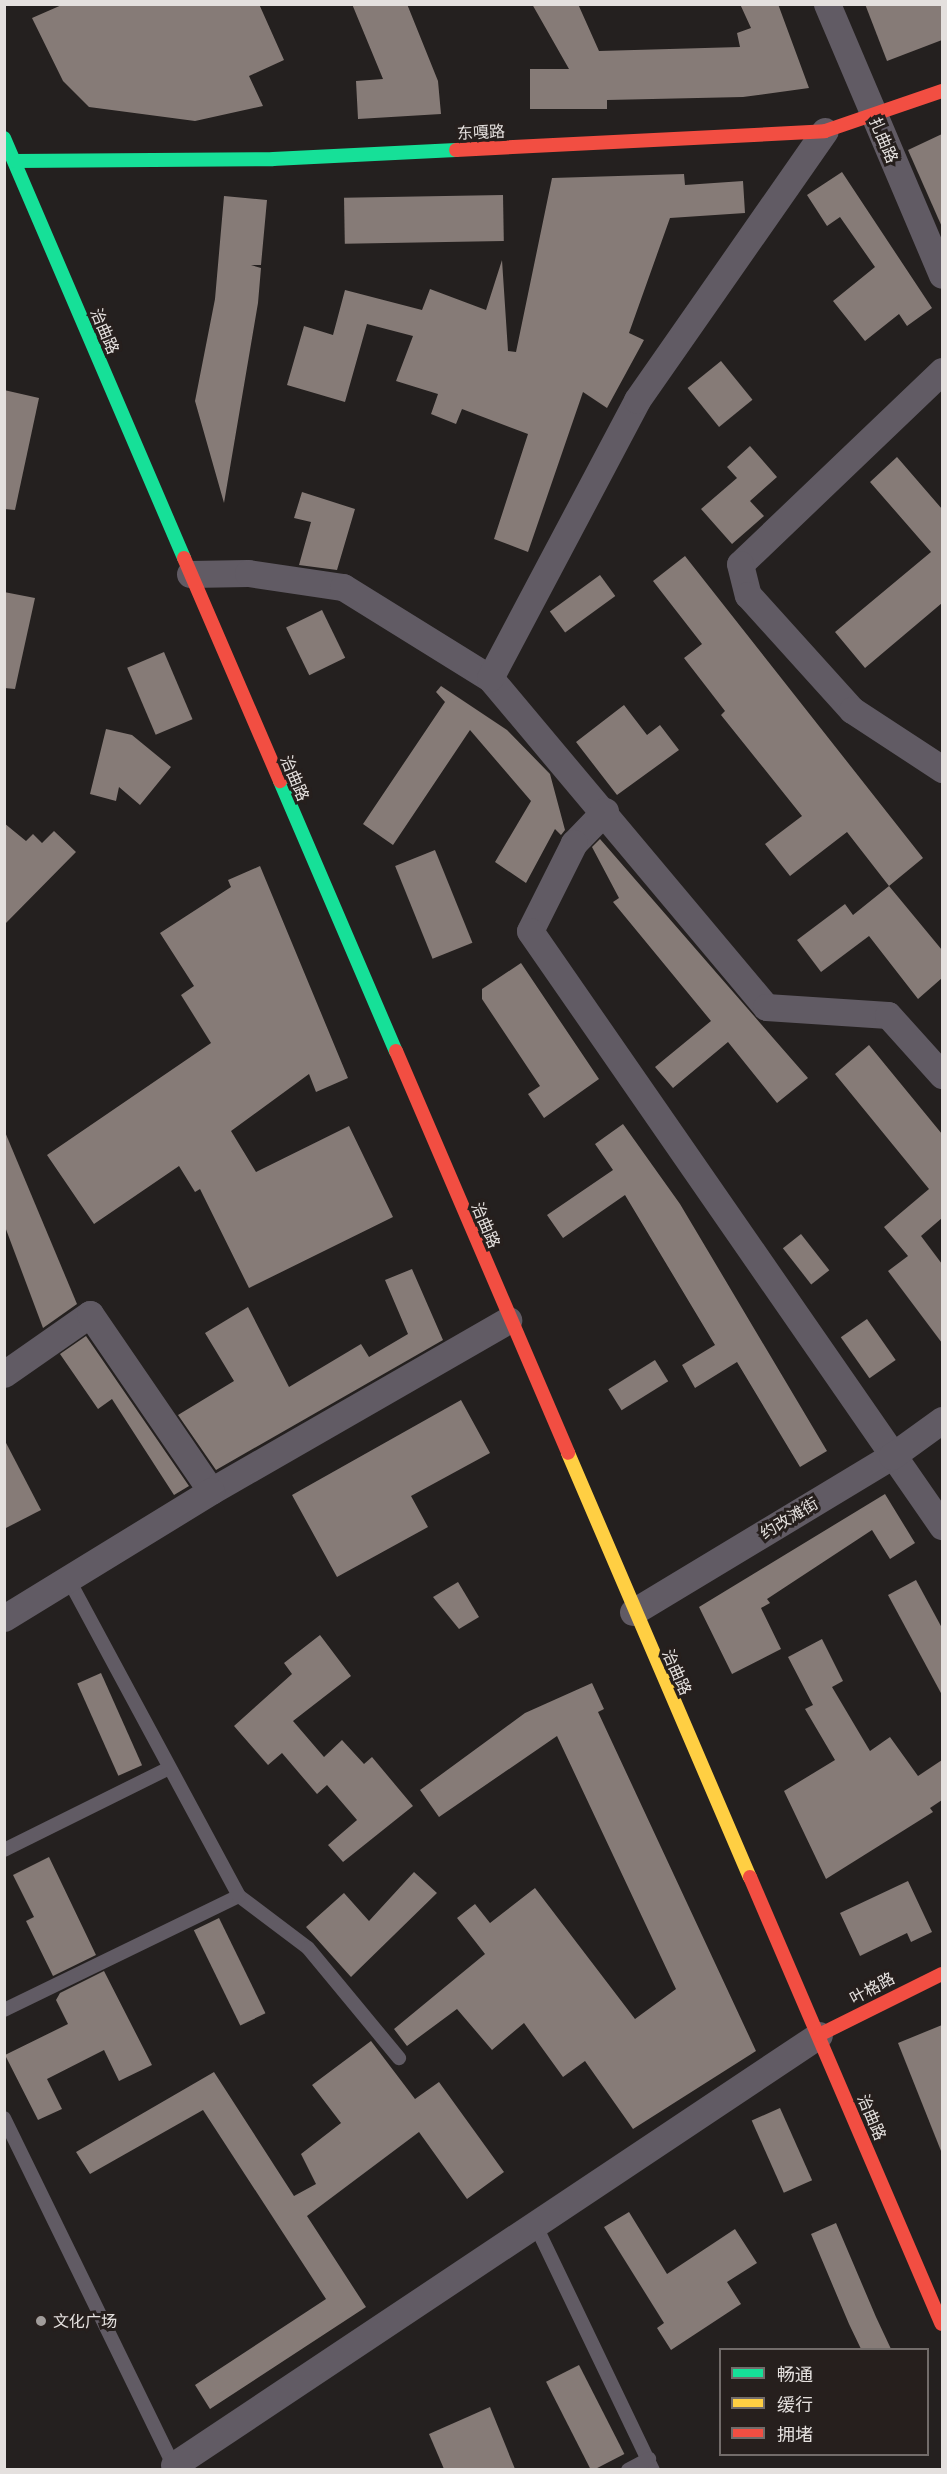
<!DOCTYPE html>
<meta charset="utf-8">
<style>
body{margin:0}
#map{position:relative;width:947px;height:2474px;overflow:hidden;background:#24201f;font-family:Barlow,"Noto Sans SC",sans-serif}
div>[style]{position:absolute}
.building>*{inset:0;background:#867b77;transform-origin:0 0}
.lane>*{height:14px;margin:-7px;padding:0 7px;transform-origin:7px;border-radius:7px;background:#615b64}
.street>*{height:27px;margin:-13.5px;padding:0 13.5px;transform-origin:13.5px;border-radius:13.5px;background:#615b64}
.fast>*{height:14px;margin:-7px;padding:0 7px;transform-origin:7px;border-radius:7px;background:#16e098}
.slow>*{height:14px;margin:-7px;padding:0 7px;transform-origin:7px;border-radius:7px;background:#ffcf43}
.jam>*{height:14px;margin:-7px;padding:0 7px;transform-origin:7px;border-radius:7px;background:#f24e42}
.dots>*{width:16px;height:16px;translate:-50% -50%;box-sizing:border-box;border:3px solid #261f1d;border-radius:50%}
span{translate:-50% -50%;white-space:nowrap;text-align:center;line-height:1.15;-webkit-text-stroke:6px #261f1d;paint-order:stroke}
.street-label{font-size:16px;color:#e4e0de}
.poi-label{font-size:16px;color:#e4e0de}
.left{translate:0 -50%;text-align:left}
.frame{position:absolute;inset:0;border:6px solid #e4e0de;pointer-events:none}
.legend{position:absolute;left:719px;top:2348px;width:210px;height:108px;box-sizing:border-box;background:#261f1d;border:2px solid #726c6a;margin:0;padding:8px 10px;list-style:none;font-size:18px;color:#e4e0de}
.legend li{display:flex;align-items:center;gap:12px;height:30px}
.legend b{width:30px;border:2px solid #726c6a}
</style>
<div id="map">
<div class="building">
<div style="clip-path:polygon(64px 4px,259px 4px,284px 60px,249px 76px,263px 106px,195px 121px,89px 107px,63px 81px,32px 18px)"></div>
<div style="clip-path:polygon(352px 4px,407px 4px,438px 81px,441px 114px,358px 119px,356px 81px,383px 79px)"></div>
<div style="clip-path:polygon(532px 4px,578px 4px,599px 51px,740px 47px,737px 33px,751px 28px,740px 4px,778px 4px,809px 88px,743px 97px,607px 100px,607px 109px,530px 109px,530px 69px,569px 69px)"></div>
<div style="clip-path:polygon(865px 4px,942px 4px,942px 40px,887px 61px)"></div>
<div style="clip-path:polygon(942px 134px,942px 227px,908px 150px)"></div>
<div style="clip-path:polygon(842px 172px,932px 308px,907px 326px,899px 314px,865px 341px,833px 301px,875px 267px,840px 217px,827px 226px,807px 195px)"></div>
<div style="clip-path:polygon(684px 174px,685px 185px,743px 181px,745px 213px,670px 218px,629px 333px,644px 340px,607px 408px,583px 392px,528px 552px,494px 539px,528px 434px,462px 409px,456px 424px,431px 414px,438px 394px,396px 381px,413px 336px,367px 324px,345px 402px,287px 385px,304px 326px,333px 335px,345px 290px,422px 310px,430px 289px,486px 310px,502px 260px,508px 351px,516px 352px,552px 178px)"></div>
<div style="left:503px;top:195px;width:46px;height:159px;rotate:89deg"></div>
<div style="clip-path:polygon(224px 196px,267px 200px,261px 265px,251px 265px,261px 268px,258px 303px,224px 503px,195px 401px,215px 299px)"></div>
<div style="left:721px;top:361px;width:50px;height:43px;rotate:51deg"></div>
<div style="clip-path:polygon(4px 390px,39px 398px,15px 510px,4px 509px)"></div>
<div style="clip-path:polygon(750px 446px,777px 477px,750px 501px,764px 516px,732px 544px,701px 509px,737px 478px,727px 467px)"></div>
<div style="clip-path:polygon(897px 457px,942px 509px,942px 603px,865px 668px,835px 632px,931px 552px,870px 482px)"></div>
<div style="clip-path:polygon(302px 492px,355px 509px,337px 570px,299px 565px,311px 522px,294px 518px)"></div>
<div style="clip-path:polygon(685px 556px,923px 858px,889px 886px,847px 832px,790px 876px,765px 844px,802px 816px,721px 715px,725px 711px,684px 658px,702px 644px,653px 581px)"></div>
<div style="left:600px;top:575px;width:26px;height:62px;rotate:54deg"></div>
<div style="clip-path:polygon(4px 592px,35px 598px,15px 689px,4px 688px)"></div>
<div style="left:322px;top:610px;width:53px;height:40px;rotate:64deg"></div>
<div style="left:164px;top:652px;width:73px;height:40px;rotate:67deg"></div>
<div style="clip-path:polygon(441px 686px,507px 730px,550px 774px,565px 830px,561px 835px,555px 829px,526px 883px,495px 862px,531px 801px,470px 730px,393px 845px,363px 824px,445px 702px,436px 692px)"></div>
<div style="clip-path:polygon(624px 705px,647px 735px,660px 725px,679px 750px,617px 795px,576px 742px)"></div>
<div style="clip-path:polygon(106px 729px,132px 735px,171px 767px,140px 805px,119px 787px,116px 801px,90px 794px)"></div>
<div style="clip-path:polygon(4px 823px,26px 841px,33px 834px,42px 843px,54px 831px,76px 852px,4px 925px)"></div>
<div style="clip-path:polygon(600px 839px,808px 1078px,777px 1103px,728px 1042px,673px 1088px,655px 1067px,711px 1021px,613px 902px,619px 898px,592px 847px)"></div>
<div style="left:435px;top:850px;width:100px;height:43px;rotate:68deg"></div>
<div style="clip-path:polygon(260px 866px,348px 1078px,316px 1092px,309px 1074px,231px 1131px,256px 1172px,349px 1126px,393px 1217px,249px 1288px,200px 1189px,195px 1192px,179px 1166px,94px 1224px,47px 1155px,211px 1043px,181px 995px,194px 986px,160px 933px,231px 887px,228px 880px)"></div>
<div style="clip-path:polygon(889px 886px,942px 950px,942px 978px,918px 999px,869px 936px,821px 972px,797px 940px,845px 904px,853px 915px)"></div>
<div style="clip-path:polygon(521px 963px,599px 1079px,544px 1118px,528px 1094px,540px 1086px,482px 999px,482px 989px)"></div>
<div style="clip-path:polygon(869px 1045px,942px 1134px,942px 1218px,921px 1236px,942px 1264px,942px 1343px,888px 1271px,908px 1256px,884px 1227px,929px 1189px,835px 1074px)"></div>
<div style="clip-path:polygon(623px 1124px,680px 1204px,827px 1451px,800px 1467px,737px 1362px,695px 1388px,682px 1365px,715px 1345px,625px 1195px,563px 1238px,547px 1215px,613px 1170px,595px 1144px)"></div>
<div style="clip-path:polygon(5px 1132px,77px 1304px,43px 1328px,4px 1224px)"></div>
<div style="left:801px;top:1234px;width:46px;height:23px;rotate:52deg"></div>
<div style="clip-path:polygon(412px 1269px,443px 1340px,216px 1470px,178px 1415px,234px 1381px,205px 1333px,248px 1307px,289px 1387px,361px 1344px,369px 1357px,408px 1334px,385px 1280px)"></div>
<div style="left:867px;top:1319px;width:50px;height:32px;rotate:55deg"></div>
<div style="clip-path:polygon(86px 1336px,189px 1486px,174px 1495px,112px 1399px,98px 1409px,60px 1354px)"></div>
<div style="left:655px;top:1360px;width:25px;height:55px;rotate:58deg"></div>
<div style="clip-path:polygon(461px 1400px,490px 1453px,411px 1496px,428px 1527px,337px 1577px,292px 1495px)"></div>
<div style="clip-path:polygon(4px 1439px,41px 1510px,4px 1529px)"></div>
<div style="clip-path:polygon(885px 1494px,915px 1543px,890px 1559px,872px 1530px,767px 1599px,770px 1603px,761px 1608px,781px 1649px,732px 1674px,699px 1607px)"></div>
<div style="clip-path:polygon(916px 1580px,942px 1628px,942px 1695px,888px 1595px)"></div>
<div style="clip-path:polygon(458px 1582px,479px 1617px,459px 1629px,433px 1597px)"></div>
<div style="clip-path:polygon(320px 1635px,351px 1676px,293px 1721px,324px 1757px,342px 1740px,364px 1764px,372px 1757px,413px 1806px,343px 1862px,328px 1845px,357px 1820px,327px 1785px,317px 1794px,282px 1753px,268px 1765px,234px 1726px,292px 1674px,284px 1663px)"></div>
<div style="clip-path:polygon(822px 1639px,843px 1681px,832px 1687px,870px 1751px,890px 1737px,918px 1776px,942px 1760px,942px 1800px,930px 1808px,933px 1812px,826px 1879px,784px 1791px,835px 1760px,805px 1709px,813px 1705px,788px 1657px)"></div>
<div style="left:101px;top:1673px;width:101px;height:26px;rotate:66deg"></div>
<div style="clip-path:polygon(592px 1683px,604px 1709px,598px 1712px,756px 2051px,633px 2129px,585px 2061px,563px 2077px,524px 2023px,492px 2050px,457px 2009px,407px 2046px,394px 2029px,485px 1954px,457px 1918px,475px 1904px,490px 1923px,535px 1888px,635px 2019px,676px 1989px,557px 1736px,439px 1817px,420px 1790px,525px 1713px)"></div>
<div style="clip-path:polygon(49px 1857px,96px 1955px,53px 1976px,26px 1921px,34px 1917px,13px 1875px)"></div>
<div style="clip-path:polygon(414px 1872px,437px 1893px,351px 1977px,306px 1927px,344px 1893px,369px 1921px)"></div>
<div style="clip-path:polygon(908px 1881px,932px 1932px,911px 1942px,907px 1933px,860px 1956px,840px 1913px)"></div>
<div style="left:219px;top:1918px;width:106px;height:28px;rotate:64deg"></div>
<div style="clip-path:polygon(104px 1971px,152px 2065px,119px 2081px,104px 2050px,47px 2079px,62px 2109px,38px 2120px,5px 2055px,68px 2024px,56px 2000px,60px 1993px)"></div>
<div style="clip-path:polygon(942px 2025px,942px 2151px,941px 2151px,898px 2043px)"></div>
<div style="clip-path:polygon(371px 2041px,415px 2099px,439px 2082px,504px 2172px,467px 2199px,419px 2132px,307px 2216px,366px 2307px,210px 2409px,195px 2385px,326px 2299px,203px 2110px,90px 2174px,76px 2152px,214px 2072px,294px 2196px,316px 2184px,301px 2154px,341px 2123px,312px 2085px)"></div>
<div style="left:780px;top:2108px;width:79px;height:31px;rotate:66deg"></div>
<div style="clip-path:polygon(629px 2212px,667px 2274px,735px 2229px,757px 2263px,727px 2282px,741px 2304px,671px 2350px,657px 2328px,664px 2323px,604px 2227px)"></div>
<div style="clip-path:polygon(836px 2223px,876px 2317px,891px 2349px,861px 2349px,849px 2324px,811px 2234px)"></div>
<div style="left:579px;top:2365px;width:100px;height:37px;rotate:63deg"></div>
<div style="clip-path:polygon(490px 2407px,515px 2469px,444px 2469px,429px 2434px)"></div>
</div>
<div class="lane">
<div style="left:4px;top:1850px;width:184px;rotate:-26.4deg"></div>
<div style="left:239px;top:1896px;width:86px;rotate:37deg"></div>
<div style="left:308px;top:1948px;width:143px;rotate:50.4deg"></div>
<div style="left:4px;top:2010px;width:261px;rotate:-25.9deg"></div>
<div style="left:239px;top:1896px;width:360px;rotate:-118.3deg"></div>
<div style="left:4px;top:2118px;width:390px;rotate:64deg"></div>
<div style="left:534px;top:2222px;width:275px;rotate:64.4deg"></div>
<div style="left:628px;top:2470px;width:24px;rotate:-28deg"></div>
</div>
<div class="street">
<div style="left:827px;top:4px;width:294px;rotate:67deg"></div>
<div style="left:942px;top:371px;width:279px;rotate:136.3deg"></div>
<div style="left:740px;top:564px;width:32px;rotate:76deg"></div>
<div style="left:748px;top:595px;width:155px;rotate:47.9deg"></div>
<div style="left:852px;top:710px;width:108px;rotate:33.2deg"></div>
<div style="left:190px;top:574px;width:58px;rotate:-1deg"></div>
<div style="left:248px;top:573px;width:96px;rotate:8.4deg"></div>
<div style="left:343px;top:587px;width:173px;rotate:31.8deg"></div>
<div style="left:490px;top:678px;width:429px;rotate:50deg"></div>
<div style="left:766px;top:1007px;width:122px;rotate:3.8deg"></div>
<div style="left:888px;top:1015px;width:81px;rotate:48deg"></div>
<div style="left:490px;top:678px;width:314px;rotate:-62.1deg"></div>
<div style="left:637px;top:400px;width:328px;rotate:-55.1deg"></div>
<div style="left:605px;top:811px;width:45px;rotate:134.1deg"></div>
<div style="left:574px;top:843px;width:98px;rotate:116.6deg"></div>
<div style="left:530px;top:931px;width:724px;rotate:55.3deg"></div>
<div style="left:4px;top:1374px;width:105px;rotate:-34.9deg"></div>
<div style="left:90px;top:1314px;width:214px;rotate:55.6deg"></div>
<div style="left:211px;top:1491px;width:343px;rotate:-29.9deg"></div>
<div style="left:633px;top:1612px;width:302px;rotate:-31.1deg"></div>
<div style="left:892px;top:1456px;width:62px;rotate:-35.8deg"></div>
<div style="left:4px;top:1618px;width:243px;rotate:-31.5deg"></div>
<div style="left:174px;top:2465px;width:775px;rotate:-33.69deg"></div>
</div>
<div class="fast">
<div style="left:4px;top:138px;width:457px;rotate:66.8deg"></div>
<div style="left:15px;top:161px;width:258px;rotate:-0.4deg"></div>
<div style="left:273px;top:159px;width:183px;rotate:-2.8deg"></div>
<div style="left:280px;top:781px;width:294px;rotate:66.8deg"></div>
</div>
<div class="slow">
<div style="left:568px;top:1453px;width:461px;rotate:66.8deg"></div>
</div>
<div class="jam">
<div style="left:456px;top:150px;width:369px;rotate:-2.9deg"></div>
<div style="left:825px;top:131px;width:124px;rotate:-18.9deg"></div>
<div style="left:184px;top:558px;width:243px;rotate:66.7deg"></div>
<div style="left:396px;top:1051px;width:437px;rotate:66.8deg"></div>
<div style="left:750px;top:1877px;width:486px;rotate:66.8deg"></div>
<div style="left:819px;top:2035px;width:137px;rotate:-26.4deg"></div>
</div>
<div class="dots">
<div style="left:41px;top:2321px;background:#a19d9b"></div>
</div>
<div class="street-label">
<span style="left:481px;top:132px;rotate:-3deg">东嘎路</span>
<span style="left:884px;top:140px;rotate:67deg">扎曲路</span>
<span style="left:105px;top:331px;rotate:67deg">治曲路</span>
<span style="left:295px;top:778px;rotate:67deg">治曲路</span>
<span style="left:486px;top:1225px;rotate:67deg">治曲路</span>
<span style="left:789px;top:1518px;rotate:-31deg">约改滩街</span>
<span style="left:677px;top:1672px;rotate:66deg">治曲路</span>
<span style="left:872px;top:1988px;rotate:-28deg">叶格路</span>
<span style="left:872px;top:2117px;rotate:67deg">治曲路</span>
</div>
<div class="poi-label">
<span class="left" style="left:53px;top:2321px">文化广场</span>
</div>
<div class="frame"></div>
<ul class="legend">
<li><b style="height:8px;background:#16e098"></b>畅通</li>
<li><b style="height:8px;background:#ffcf43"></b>缓行</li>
<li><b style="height:8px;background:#f24e42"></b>拥堵</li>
</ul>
</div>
